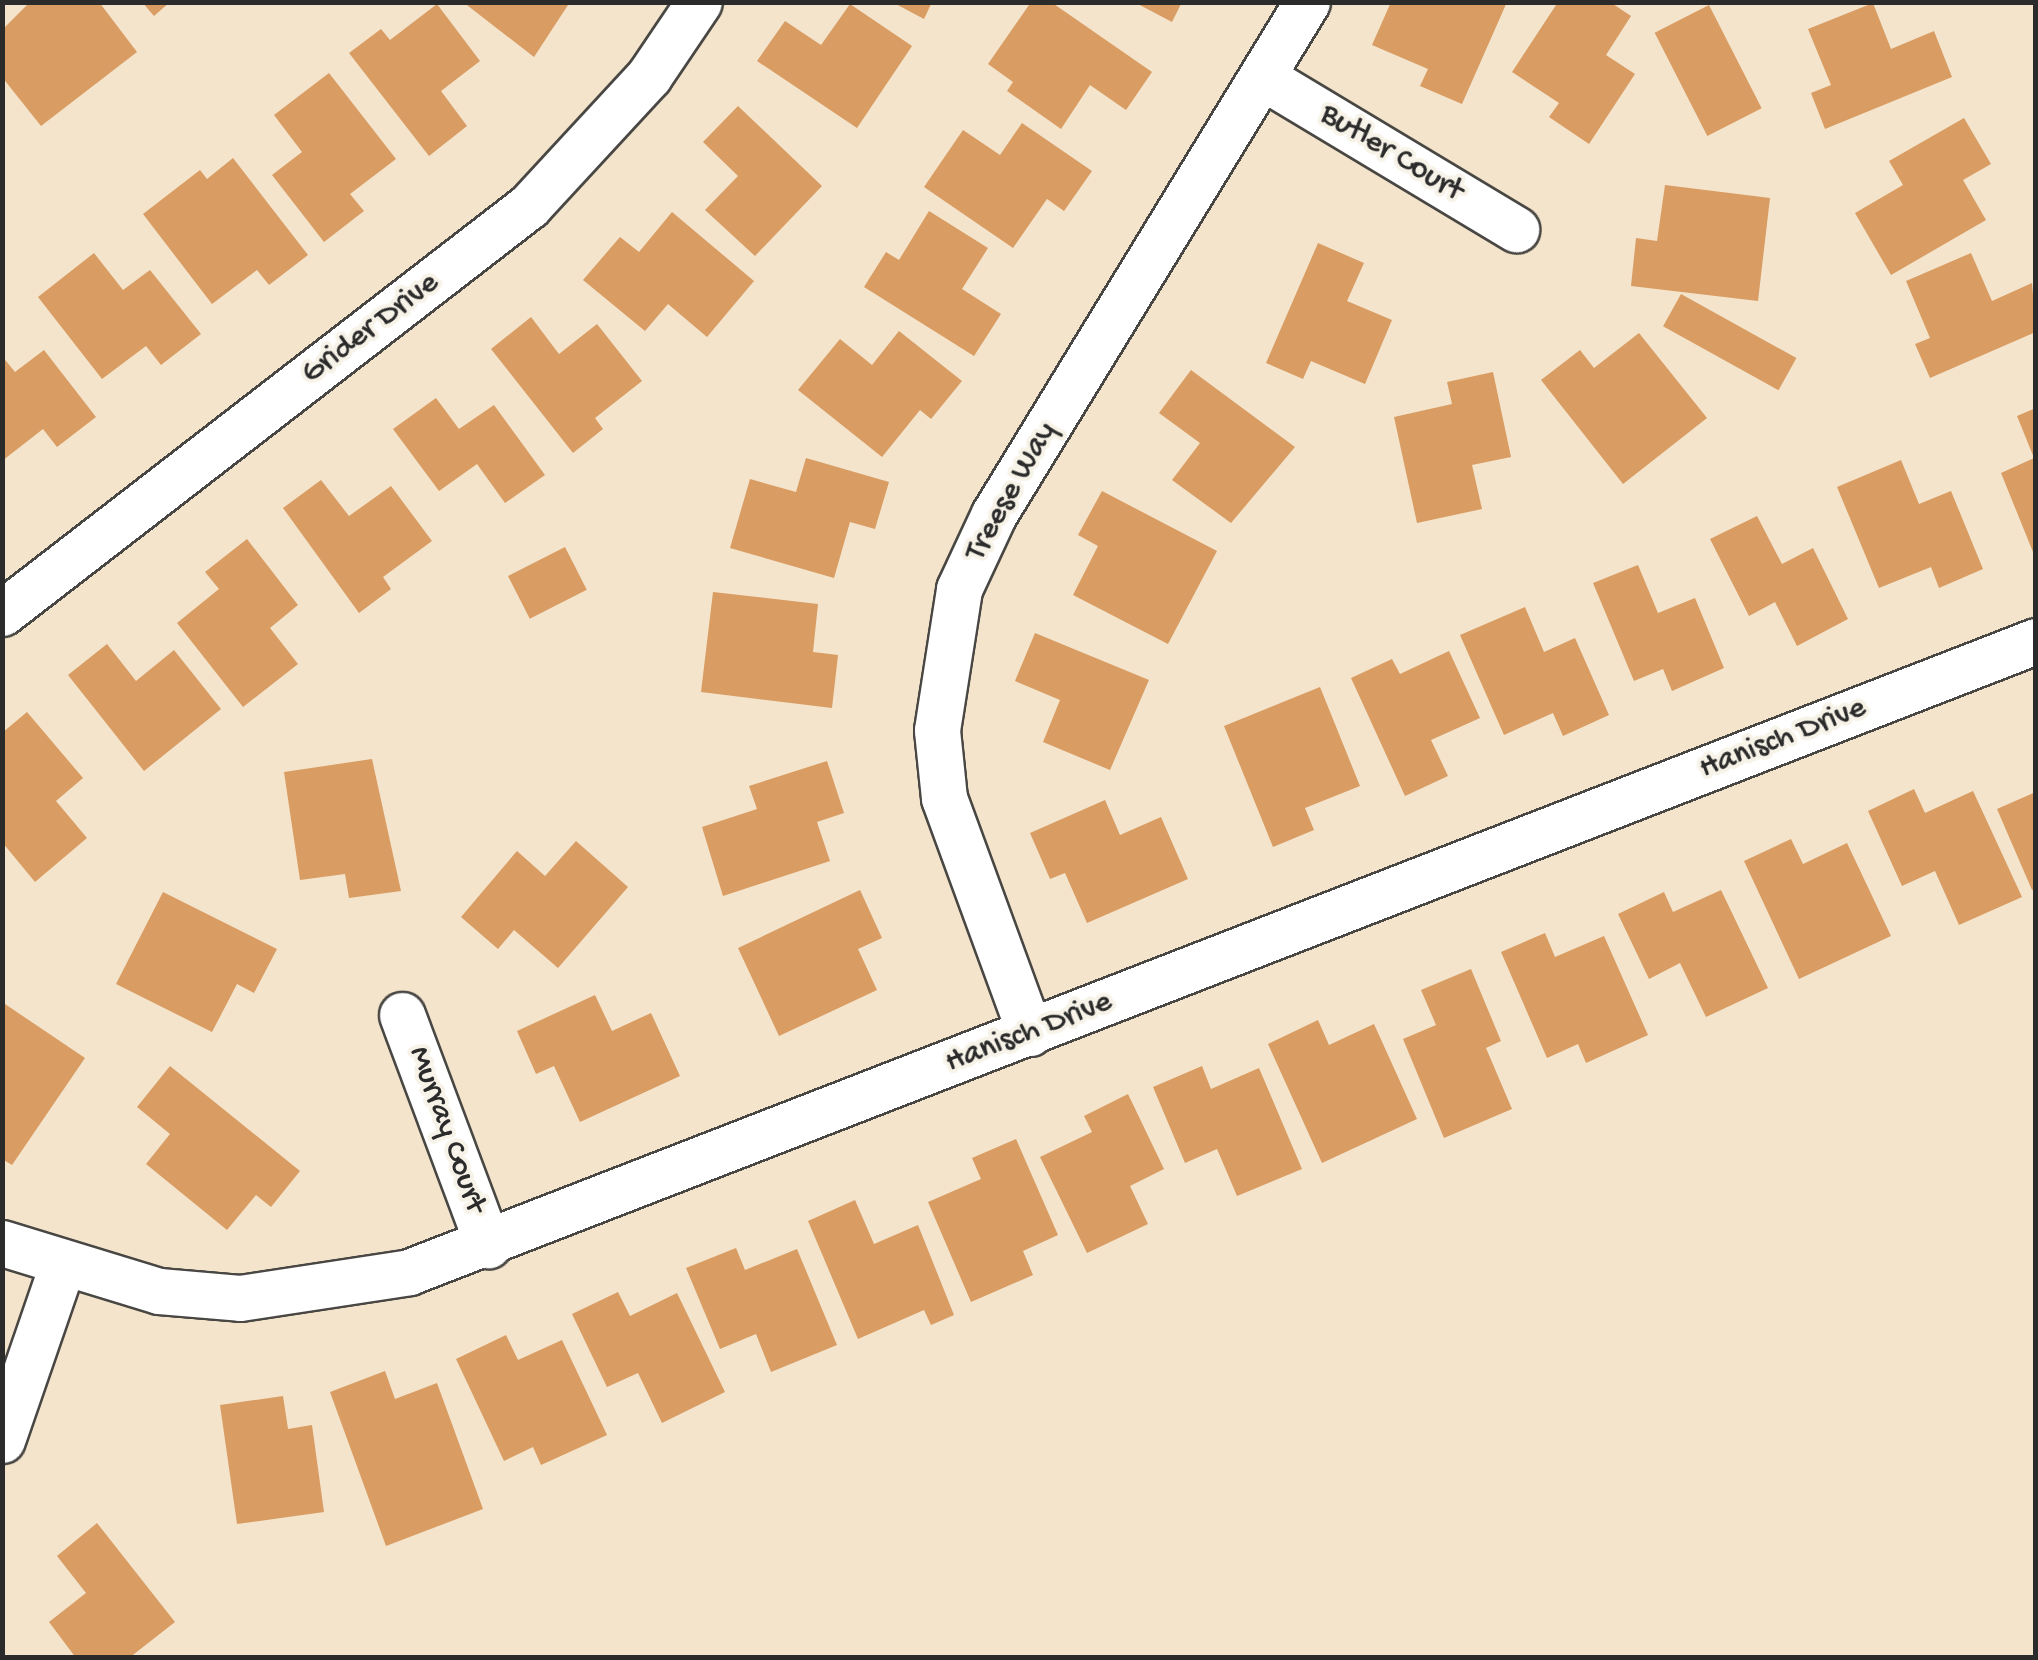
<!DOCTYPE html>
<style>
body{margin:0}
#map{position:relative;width:2038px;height:1660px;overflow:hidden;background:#f3e4cb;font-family:"Gochi Hand",sans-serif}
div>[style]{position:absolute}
.building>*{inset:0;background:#d99c63;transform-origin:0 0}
.roads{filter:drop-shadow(2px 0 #494743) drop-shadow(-2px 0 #494743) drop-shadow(0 2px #494743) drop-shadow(0 -2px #494743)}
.minor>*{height:45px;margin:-22.5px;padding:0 22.5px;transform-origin:22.5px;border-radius:22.5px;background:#fff}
span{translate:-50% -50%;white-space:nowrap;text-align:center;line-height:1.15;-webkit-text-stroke:8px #f7f3e8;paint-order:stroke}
.street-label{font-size:32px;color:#2b2b2b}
.frame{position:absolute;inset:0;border:5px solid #2b2b2b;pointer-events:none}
</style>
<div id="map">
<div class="building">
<div style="clip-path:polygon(30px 2px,99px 2px,137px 52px,41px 126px,2px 77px,2px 30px)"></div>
<div style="clip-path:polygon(142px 2px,170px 2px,154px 16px)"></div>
<div style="clip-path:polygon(463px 2px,570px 2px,534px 57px)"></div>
<div style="clip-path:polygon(892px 2px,932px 2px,924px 19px)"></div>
<div style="clip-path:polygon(1031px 2px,1051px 2px,1152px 72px,1126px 110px,1090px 85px,1061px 129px,1007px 91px,1013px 82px,988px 64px)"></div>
<div style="clip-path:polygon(1134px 2px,1182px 2px,1172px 22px)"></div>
<div style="clip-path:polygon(1391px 2px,1507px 2px,1462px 104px,1420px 86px,1428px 69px,1372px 45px)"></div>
<div style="clip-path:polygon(1558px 2px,1610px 2px,1631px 16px,1606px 55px,1635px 74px,1589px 144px,1549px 117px,1559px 103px,1512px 72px)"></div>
<div style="clip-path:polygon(1873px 3px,1891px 49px,1934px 31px,1952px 77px,1825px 129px,1811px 93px,1831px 85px,1808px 29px)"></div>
<div style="clip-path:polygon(437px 4px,480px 61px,441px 91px,467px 126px,429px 156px,349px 53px,381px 29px,390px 40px)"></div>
<div style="clip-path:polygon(850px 4px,912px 46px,857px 128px,757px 61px,785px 21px,821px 45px)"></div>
<div style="left:1709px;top:5px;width:116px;height:61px;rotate:63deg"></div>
<div style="clip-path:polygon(329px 73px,396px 159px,350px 194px,364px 211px,324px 242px,272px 175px,302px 152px,274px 115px)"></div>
<div style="clip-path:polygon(738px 106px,822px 186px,755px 256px,705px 210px,738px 176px,703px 142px)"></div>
<div style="clip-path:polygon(1964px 118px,1991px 164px,1963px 180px,1986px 220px,1891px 275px,1855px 213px,1903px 185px,1889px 161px)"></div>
<div style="clip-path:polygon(1022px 123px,1092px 171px,1064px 211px,1047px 199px,1013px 248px,924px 187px,963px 130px,1000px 155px)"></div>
<div style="clip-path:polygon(233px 158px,308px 255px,269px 285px,257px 270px,212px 304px,143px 214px,200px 170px,207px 179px)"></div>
<div style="clip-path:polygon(1665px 185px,1770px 198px,1758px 301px,1631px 286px,1636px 238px,1657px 241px)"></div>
<div style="clip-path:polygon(929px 211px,988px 248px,962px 289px,1001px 314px,974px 356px,864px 287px,886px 252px,899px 260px)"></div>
<div style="clip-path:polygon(672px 212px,754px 281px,707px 337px,668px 304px,645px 331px,583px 280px,620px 237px,639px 252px)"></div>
<div style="clip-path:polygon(1318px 243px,1364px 263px,1347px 301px,1392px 320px,1365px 384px,1311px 361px,1303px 379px,1266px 363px)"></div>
<div style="clip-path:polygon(94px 253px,123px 290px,150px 270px,201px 334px,161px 365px,146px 346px,102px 379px,38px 297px)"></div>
<div style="clip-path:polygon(1971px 253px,1992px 301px,2032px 283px,2036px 332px,1930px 378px,1915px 344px,1930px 338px,1906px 281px)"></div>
<div style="left:1681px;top:294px;width:132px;height:37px;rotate:29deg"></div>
<div style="clip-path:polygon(531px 317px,559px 354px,597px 324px,642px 381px,595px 418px,603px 429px,573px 453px,491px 349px)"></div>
<div style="clip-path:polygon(899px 331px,962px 381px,931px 419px,920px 410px,882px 457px,798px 390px,840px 339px,872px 365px)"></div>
<div style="clip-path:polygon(1639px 333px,1707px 418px,1623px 484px,1541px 380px,1580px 350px,1594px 368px)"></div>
<div style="clip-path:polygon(44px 350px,96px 417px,57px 447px,43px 429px,2px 461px,2px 356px,15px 372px)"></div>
<div style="clip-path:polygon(1191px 370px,1295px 447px,1231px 523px,1172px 480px,1200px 443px,1159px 413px)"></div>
<div style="clip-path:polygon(1493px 372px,1511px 457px,1472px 465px,1482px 509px,1417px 523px,1394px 417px,1452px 404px,1447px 382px)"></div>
<div style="clip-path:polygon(436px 398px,459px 429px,494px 405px,545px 475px,505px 503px,477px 464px,439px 491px,393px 429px)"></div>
<div style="clip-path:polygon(2036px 408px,2036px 557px,2035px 557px,2001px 473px,2034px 458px,2017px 416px)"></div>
<div style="clip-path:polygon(806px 458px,889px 482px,875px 529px,850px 522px,834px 578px,730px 548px,750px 479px,796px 492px)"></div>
<div style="clip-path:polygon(1901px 460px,1919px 504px,1951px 491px,1983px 569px,1939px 588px,1931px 567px,1879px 588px,1837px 487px)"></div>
<div style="clip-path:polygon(321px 480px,349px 516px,391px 486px,432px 541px,383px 577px,391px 589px,359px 613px,283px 508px)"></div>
<div style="clip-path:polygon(1102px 491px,1217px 551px,1168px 644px,1073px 595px,1098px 546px,1078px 535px)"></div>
<div style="clip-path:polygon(1757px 516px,1782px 564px,1813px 548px,1848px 619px,1797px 646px,1775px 602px,1749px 616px,1710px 539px)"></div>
<div style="clip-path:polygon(247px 539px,298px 605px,270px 628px,298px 664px,243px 707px,177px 623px,219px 589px,205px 572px)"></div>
<div style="left:565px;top:547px;width:48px;height:64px;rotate:63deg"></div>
<div style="clip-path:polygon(1638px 565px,1658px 613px,1695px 598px,1724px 668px,1672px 691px,1663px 669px,1634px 681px,1593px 583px)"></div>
<div style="clip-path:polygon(713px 592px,818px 604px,813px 652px,838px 655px,832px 708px,701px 692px)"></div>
<div style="clip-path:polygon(1525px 607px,1544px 652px,1575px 638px,1609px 715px,1563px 736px,1553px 713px,1504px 735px,1460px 635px)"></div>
<div style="clip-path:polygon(1035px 633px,1149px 680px,1110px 770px,1043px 742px,1060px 700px,1015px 681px)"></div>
<div style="clip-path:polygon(107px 644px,136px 681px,174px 650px,221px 709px,144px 771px,68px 675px)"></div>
<div style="clip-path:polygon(1449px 651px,1480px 718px,1431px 740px,1448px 776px,1405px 796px,1351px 678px,1392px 659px,1400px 674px)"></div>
<div style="clip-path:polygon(1320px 687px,1360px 786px,1305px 808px,1314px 830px,1273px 847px,1224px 726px)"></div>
<div style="clip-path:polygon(27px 712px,83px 778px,56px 801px,87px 838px,35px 882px,2px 842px,2px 733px)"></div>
<div style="clip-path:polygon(372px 759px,401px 891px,349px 898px,345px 874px,300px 880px,284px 772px)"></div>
<div style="clip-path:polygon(827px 761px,844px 813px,817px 822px,830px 861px,723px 896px,702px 827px,757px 809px,749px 786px)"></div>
<div style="clip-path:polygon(1914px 789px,1925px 813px,1973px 791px,2022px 897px,1959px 925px,1935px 871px,1902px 886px,1868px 811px)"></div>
<div style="clip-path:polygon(2036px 792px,2036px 888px,2032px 890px,1997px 809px)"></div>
<div style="clip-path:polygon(1105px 800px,1120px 835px,1161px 817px,1188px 879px,1087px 923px,1065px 873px,1050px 879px,1030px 833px)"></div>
<div style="clip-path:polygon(1791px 839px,1803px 864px,1847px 843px,1891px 936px,1799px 979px,1744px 861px)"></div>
<div style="clip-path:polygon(576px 841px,628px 887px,558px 968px,514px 930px,498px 949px,461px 917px,517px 851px,545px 876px)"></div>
<div style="clip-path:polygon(860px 890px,882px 938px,858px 949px,877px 990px,779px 1036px,738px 948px)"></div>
<div style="clip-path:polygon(1721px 890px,1768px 988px,1706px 1017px,1680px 963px,1649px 979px,1618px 914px,1664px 892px,1673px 912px)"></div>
<div style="clip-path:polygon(163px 892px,277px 949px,254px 993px,237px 984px,212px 1032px,116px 984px)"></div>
<div style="clip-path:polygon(1545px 933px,1555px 957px,1604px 936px,1648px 1035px,1586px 1063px,1578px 1044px,1547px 1058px,1501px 952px)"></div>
<div style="clip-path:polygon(1471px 969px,1501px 1041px,1486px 1048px,1512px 1109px,1444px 1138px,1403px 1039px,1436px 1025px,1421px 990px)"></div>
<div style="clip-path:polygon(595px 995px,612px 1031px,651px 1013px,680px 1076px,580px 1122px,554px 1066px,536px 1074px,517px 1031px)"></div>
<div style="clip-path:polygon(2px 1002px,85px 1058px,12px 1165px,2px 1159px)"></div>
<div style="clip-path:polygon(1318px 1020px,1329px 1045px,1374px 1024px,1417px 1119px,1322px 1163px,1268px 1044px)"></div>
<div style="clip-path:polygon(170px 1066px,300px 1171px,271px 1207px,256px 1195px,227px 1230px,146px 1164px,170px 1134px,137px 1107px)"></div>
<div style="clip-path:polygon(1202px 1066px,1211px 1089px,1259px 1068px,1302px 1169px,1237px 1196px,1217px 1149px,1185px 1163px,1153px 1087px)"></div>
<div style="clip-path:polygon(1128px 1094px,1164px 1169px,1130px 1186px,1148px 1224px,1087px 1253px,1040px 1157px,1092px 1132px,1084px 1116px)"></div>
<div style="clip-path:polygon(1016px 1139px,1058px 1235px,1023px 1251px,1033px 1275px,971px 1302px,928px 1202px,981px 1179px,972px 1158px)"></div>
<div style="clip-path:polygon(855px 1200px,874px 1244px,918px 1225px,954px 1315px,931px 1325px,924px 1310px,858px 1339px,808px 1221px)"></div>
<div style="clip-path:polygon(736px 1248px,745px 1270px,797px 1249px,837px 1345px,771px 1372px,756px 1334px,720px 1349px,686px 1268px)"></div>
<div style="clip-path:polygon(618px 1292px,630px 1316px,677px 1293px,725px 1392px,662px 1423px,638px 1373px,607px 1387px,572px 1314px)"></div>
<div style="clip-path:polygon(506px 1335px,518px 1360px,562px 1340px,607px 1435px,541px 1465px,533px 1447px,504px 1461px,456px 1359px)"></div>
<div style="clip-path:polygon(385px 1371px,395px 1399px,437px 1383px,483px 1509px,386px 1546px,330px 1392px)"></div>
<div style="clip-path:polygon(283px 1396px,288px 1429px,312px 1425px,324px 1512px,237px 1524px,220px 1405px)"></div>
<div style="clip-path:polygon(97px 1523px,175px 1622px,129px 1658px,76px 1658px,49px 1622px,86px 1593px,57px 1556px)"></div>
</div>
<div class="roads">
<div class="minor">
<div style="left:1266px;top:79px;width:292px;rotate:31deg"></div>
<div style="left:2px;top:613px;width:666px;rotate:-37.68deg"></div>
<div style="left:529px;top:206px;width:177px;rotate:-47.3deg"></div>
<div style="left:649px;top:76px;width:89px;rotate:-56deg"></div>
<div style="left:402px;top:1015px;width:246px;rotate:69.5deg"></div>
<div style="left:1030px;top:1033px;width:250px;rotate:-110.1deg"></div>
<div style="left:944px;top:798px;width:68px;rotate:-95.9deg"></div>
<div style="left:937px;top:730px;width:143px;rotate:-81.1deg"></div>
<div style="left:959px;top:589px;width:83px;rotate:-65deg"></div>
<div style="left:994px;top:514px;width:600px;rotate:-58.56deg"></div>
<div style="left:2px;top:1243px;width:164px;rotate:17deg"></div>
<div style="left:159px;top:1291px;width:81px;rotate:4.9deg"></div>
<div style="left:240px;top:1298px;width:171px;rotate:-8.7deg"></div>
<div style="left:409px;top:1272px;width:1745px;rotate:-21.2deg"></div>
<div style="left:2px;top:1440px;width:181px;rotate:-71deg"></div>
</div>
</div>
<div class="street-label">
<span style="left:1391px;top:154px;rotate:31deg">Butler Court</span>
<span style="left:371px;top:329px;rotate:-37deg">Grider Drive</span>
<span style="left:1012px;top:492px;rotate:-61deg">Treese Way</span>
<span style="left:1783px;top:739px;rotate:-21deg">Hanisch Drive</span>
<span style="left:1029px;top:1033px;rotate:-21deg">Hanisch Drive</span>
<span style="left:446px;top:1130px;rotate:70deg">Murray Court</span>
</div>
<div class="frame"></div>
</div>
